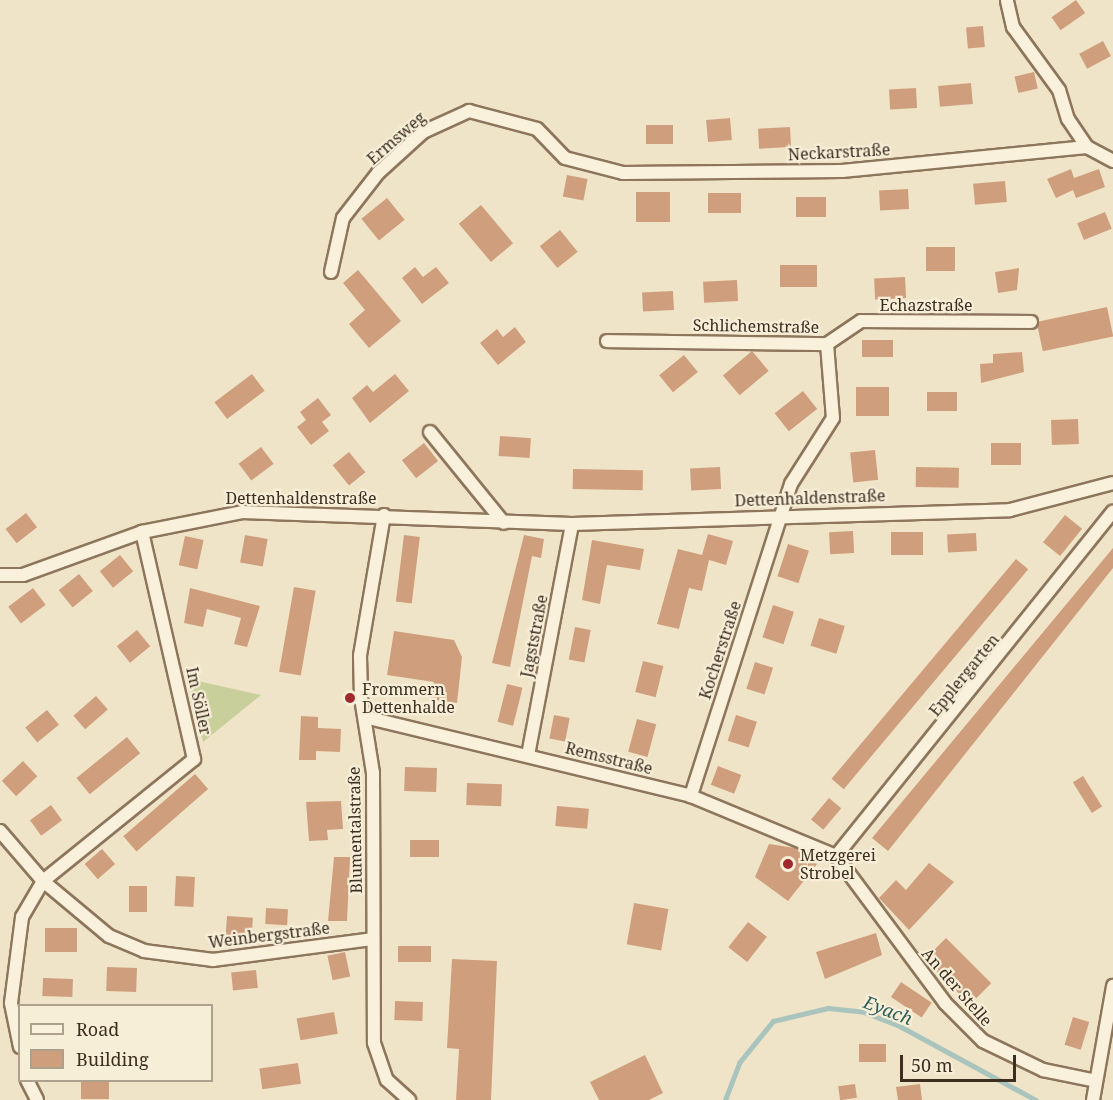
<!DOCTYPE html>
<meta charset="utf-8">
<style>
body{margin:0}
#map{position:relative;width:1113px;height:1100px;overflow:hidden;background:#f0e4c8;font-family:"Noto Serif",serif}
div>[style]{position:absolute}
.green>*{inset:0;background:#c9cf9b}
.stream>*{height:4.5px;margin:-2.25px;padding:0 2.25px;transform-origin:2.25px;border-radius:2.25px;background:#a9c4bc}
.building>*{inset:0;background:#cf9f7d;transform-origin:0 0}
.roads{filter:drop-shadow(2px 0 #8d765c) drop-shadow(-2px 0 #8d765c) drop-shadow(0 2px #8d765c) drop-shadow(0 -2px #8d765c)}
.street>*{height:12px;margin:-6px;padding:0 6px;transform-origin:6px;border-radius:6px;background:#faf1dc}
.dots>*{width:16px;height:16px;translate:-50% -50%;box-sizing:border-box;border:3px solid #f7eed8;border-radius:50%}
span{translate:-50% -50%;white-space:nowrap;text-align:center;line-height:1.15;-webkit-text-stroke:4.5px #f7eed8;paint-order:stroke}
.street-label{font-size:16px;color:#3d2e20}
.poi-label{font-size:16px;color:#3d2e20}
.left{translate:0 -50%;text-align:left}
.water-label{font-size:18px;color:#2f5d5a;font-style:italic}
.legend{position:absolute;left:18px;top:1004px;width:195px;height:78px;box-sizing:border-box;background:#f7eed8;border:2px solid #ada18e;margin:0;padding:8px 10px;list-style:none;font-size:18px;color:#3d2e20}
.legend li{display:flex;align-items:center;gap:12px;height:30px}
.legend b{width:30px;border:2px solid #ada18e}
.scale{position:absolute;left:900px;top:1055px;width:116px;height:27px;box-sizing:border-box;border:3px solid #3d2e20;border-top:0;padding-left:8px;font-size:18px;line-height:21px;white-space:nowrap;color:#3d2e20;-webkit-text-stroke:4px #f7eed8;paint-order:stroke}
</style>
<div id="map">
<div class="green">
<div style="clip-path:polygon(189px 679px,261px 695px,203px 742px)"></div>
</div>
<div class="stream">
<div style="left:725px;top:1100px;width:40px;rotate:-69deg"></div>
<div style="left:739px;top:1063px;width:54px;rotate:-51deg"></div>
<div style="left:773px;top:1021px;width:57px;rotate:-13.3deg"></div>
<div style="left:828px;top:1008px;width:36px;rotate:6deg"></div>
<div style="left:864px;top:1012px;width:36px;rotate:21deg"></div>
<div style="left:898px;top:1025px;width:157px;rotate:28.5deg"></div>
</div>
<div class="building">
<div style="left:1076px;top:0;width:16px;height:30px;rotate:55deg"></div>
<div style="left:983px;top:26px;width:21px;height:17px;rotate:85deg"></div>
<div style="left:1103px;top:41px;width:17px;height:27px;rotate:62deg"></div>
<div style="left:1034px;top:72px;width:17px;height:20px;rotate:77deg"></div>
<div style="left:971px;top:83px;width:21px;height:33px;rotate:85deg"></div>
<div style="left:916px;top:88px;width:20px;height:27px;rotate:87deg"></div>
<div style="left:730px;top:118px;width:22px;height:24px;rotate:85deg"></div>
<div style="left:673px;top:125px;width:19px;height:27px;rotate:90deg"></div>
<div style="left:790px;top:127px;width:20px;height:32px;rotate:87deg"></div>
<div style="clip-path:polygon(1071px 169px,1074px 178px,1099px 169px,1105px 187px,1076px 198px,1073px 190px,1056px 198px,1047px 179px)"></div>
<div style="left:567px;top:175px;width:21px;height:22px;rotate:11deg"></div>
<div style="left:1005px;top:181px;width:21px;height:32px;rotate:85deg"></div>
<div style="left:908px;top:189px;width:20px;height:29px;rotate:87deg"></div>
<div style="left:636px;top:192px;width:34px;height:30px"></div>
<div style="left:741px;top:193px;width:20px;height:33px;rotate:90deg"></div>
<div style="left:796px;top:197px;width:30px;height:20px"></div>
<div style="left:387px;top:198px;width:28px;height:33px;rotate:51deg"></div>
<div style="left:481px;top:205px;width:50px;height:29px;rotate:50deg"></div>
<div style="left:1105px;top:212px;width:18px;height:30px;rotate:68deg"></div>
<div style="left:560px;top:230px;width:28px;height:26px;rotate:51deg"></div>
<div style="left:955px;top:247px;width:24px;height:29px;rotate:90deg"></div>
<div style="left:817px;top:265px;width:22px;height:37px;rotate:90deg"></div>
<div style="clip-path:polygon(415px 267px,423px 277px,436px 267px,449px 283px,422px 304px,402px 278px)"></div>
<div style="clip-path:polygon(1019px 268px,1017px 290px,998px 293px,995px 272px)"></div>
<div style="clip-path:polygon(358px 270px,401px 321px,369px 348px,349px 324px,365px 310px,343px 283px)"></div>
<div style="left:905px;top:277px;width:21px;height:31px;rotate:87deg"></div>
<div style="left:737px;top:280px;width:21px;height:34px;rotate:87deg"></div>
<div style="left:673px;top:291px;width:19px;height:31px;rotate:87deg"></div>
<div style="left:1107px;top:307px;width:30px;height:72px;rotate:78deg"></div>
<div style="clip-path:polygon(515px 327px,526px 342px,498px 365px,480px 343px,497px 329px,503px 337px)"></div>
<div style="left:893px;top:340px;width:17px;height:31px;rotate:90deg"></div>
<div style="left:752px;top:351px;width:26px;height:38px;rotate:50deg"></div>
<div style="clip-path:polygon(1022px 352px,1024px 372px,981px 383px,980px 364px,993px 363px,993px 354px)"></div>
<div style="left:684px;top:355px;width:22px;height:32px;rotate:51deg"></div>
<div style="left:252px;top:374px;width:21px;height:47px;rotate:53deg"></div>
<div style="clip-path:polygon(395px 374px,409px 391px,370px 423px,352px 398px,367px 385px,373px 392px)"></div>
<div style="left:856px;top:387px;width:33px;height:29px"></div>
<div style="left:803px;top:391px;width:23px;height:36px;rotate:52deg"></div>
<div style="left:927px;top:392px;width:30px;height:19px"></div>
<div style="clip-path:polygon(318px 398px,331px 415px,322px 422px,329px 431px,311px 445px,297px 427px,306px 420px,300px 412px)"></div>
<div style="left:1078px;top:419px;width:25px;height:27px;rotate:88deg"></div>
<div style="left:500px;top:436px;width:31px;height:20px;rotate:4deg"></div>
<div style="left:424px;top:443px;width:23px;height:28px;rotate:52deg"></div>
<div style="left:991px;top:443px;width:30px;height:22px"></div>
<div style="left:261px;top:447px;width:21px;height:28px;rotate:53deg"></div>
<div style="left:875px;top:450px;width:30px;height:25px;rotate:84deg"></div>
<div style="left:349px;top:452px;width:26px;height:21px;rotate:51deg"></div>
<div style="left:720px;top:467px;width:22px;height:30px;rotate:87deg"></div>
<div style="left:916px;top:467px;width:43px;height:20px;rotate:1deg"></div>
<div style="left:573px;top:469px;width:70px;height:20px;rotate:1deg"></div>
<div style="left:26px;top:513px;width:18px;height:26px;rotate:52deg"></div>
<div style="left:1065px;top:515px;width:22px;height:35px;rotate:39deg"></div>
<div style="left:853px;top:531px;width:22px;height:24px;rotate:87deg"></div>
<div style="left:891px;top:532px;width:32px;height:23px"></div>
<div style="left:976px;top:533px;width:18px;height:29px;rotate:87deg"></div>
<div style="clip-path:polygon(708px 534px,733px 541px,726px 565px,709px 560px,702px 591px,689px 588px,679px 629px,657px 624px,678px 549px,702px 555px)"></div>
<div style="left:245px;top:535px;width:23px;height:28px;rotate:10deg"></div>
<div style="left:404px;top:535px;width:16px;height:67px;rotate:7deg"></div>
<div style="clip-path:polygon(524px 535px,544px 539px,541px 558px,532px 556px,510px 667px,492px 663px)"></div>
<div style="left:185px;top:536px;width:19px;height:30px;rotate:12deg"></div>
<div style="clip-path:polygon(592px 540px,644px 549px,640px 570px,607px 565px,600px 604px,582px 600px)"></div>
<div style="left:788px;top:544px;width:22px;height:34px;rotate:18deg"></div>
<div style="clip-path:polygon(1113px 548px,1113px 568px,888px 851px,872px 838px)"></div>
<div style="left:120px;top:555px;width:21px;height:26px;rotate:51deg"></div>
<div style="left:1016px;top:559px;width:16px;height:287px;rotate:40deg"></div>
<div style="left:79px;top:574px;width:22px;height:26px;rotate:51deg"></div>
<div style="left:294px;top:587px;width:22px;height:86px;rotate:10deg"></div>
<div style="left:33px;top:588px;width:21px;height:31px;rotate:53deg"></div>
<div style="clip-path:polygon(190px 588px,260px 606px,247px 647px,234px 644px,241px 618px,207px 609px,203px 627px,184px 623px)"></div>
<div style="left:773px;top:605px;width:22px;height:34px;rotate:18deg"></div>
<div style="left:819px;top:618px;width:27px;height:29px;rotate:17deg"></div>
<div style="left:575px;top:627px;width:16px;height:33px;rotate:11deg"></div>
<div style="left:137px;top:630px;width:21px;height:26px;rotate:51deg"></div>
<div style="clip-path:polygon(394px 631px,454px 640px,462px 657px,457px 703px,431px 699px,434px 682px,387px 675px)"></div>
<div style="left:643px;top:661px;width:21px;height:32px;rotate:14deg"></div>
<div style="left:755px;top:662px;width:19px;height:28px;rotate:18deg"></div>
<div style="left:507px;top:684px;width:16px;height:39px;rotate:14deg"></div>
<div style="left:96px;top:696px;width:18px;height:30px;rotate:49deg"></div>
<div style="left:47px;top:710px;width:19px;height:28px;rotate:51deg"></div>
<div style="left:554px;top:715px;width:16px;height:24px;rotate:11deg"></div>
<div style="left:736px;top:715px;width:22px;height:27px;rotate:18deg"></div>
<div style="clip-path:polygon(301px 716px,318px 717px,318px 728px,341px 729px,340px 752px,316px 751px,316px 760px,299px 760px)"></div>
<div style="left:637px;top:719px;width:20px;height:34px;rotate:15deg"></div>
<div style="left:127px;top:737px;width:21px;height:65px;rotate:51deg"></div>
<div style="left:23px;top:761px;width:21px;height:29px;rotate:47deg"></div>
<div style="left:718px;top:766px;width:25px;height:20px;rotate:21deg"></div>
<div style="left:405px;top:767px;width:32px;height:24px;rotate:2deg"></div>
<div style="left:195px;top:774px;width:20px;height:95px;rotate:49deg"></div>
<div style="left:1083px;top:776px;width:36px;height:12px;rotate:58deg"></div>
<div style="left:467px;top:783px;width:35px;height:22px;rotate:2deg"></div>
<div style="left:829px;top:798px;width:16px;height:28px;rotate:40deg"></div>
<div style="clip-path:polygon(341px 801px,343px 829px,327px 830px,328px 840px,309px 841px,306px 802px)"></div>
<div style="left:51px;top:805px;width:19px;height:26px;rotate:54deg"></div>
<div style="left:557px;top:806px;width:32px;height:20px;rotate:5deg"></div>
<div style="left:410px;top:840px;width:29px;height:17px"></div>
<div style="clip-path:polygon(769px 844px,795px 848px,817px 864px,788px 901px,755px 877px)"></div>
<div style="left:102px;top:849px;width:20px;height:23px;rotate:49deg"></div>
<div style="clip-path:polygon(334px 857px,350px 857px,347px 921px,328px 921px)"></div>
<div style="clip-path:polygon(929px 863px,954px 882px,909px 930px,879px 898px,896px 880px,906px 890px)"></div>
<div style="left:176px;top:876px;width:19px;height:30px;rotate:3deg"></div>
<div style="left:129px;top:886px;width:18px;height:26px"></div>
<div style="left:634px;top:903px;width:35px;height:42px;rotate:10deg"></div>
<div style="left:266px;top:908px;width:22px;height:16px;rotate:3deg"></div>
<div style="left:227px;top:916px;width:26px;height:20px;rotate:4deg"></div>
<div style="left:748px;top:922px;width:24px;height:32px;rotate:38deg"></div>
<div style="left:45px;top:928px;width:32px;height:24px"></div>
<div style="clip-path:polygon(876px 933px,882px 955px,825px 979px,816px 952px)"></div>
<div style="left:946px;top:938px;width:64px;height:30px;rotate:45deg"></div>
<div style="left:398px;top:946px;width:33px;height:16px"></div>
<div style="left:345px;top:952px;width:25px;height:18px;rotate:78deg"></div>
<div style="clip-path:polygon(452px 959px,497px 961px,491px 1100px,456px 1100px,459px 1049px,447px 1048px)"></div>
<div style="left:107px;top:967px;width:30px;height:24px;rotate:2deg"></div>
<div style="left:256px;top:970px;width:18px;height:25px;rotate:84deg"></div>
<div style="left:43px;top:978px;width:30px;height:18px;rotate:2deg"></div>
<div style="left:901px;top:982px;width:37px;height:18px;rotate:34deg"></div>
<div style="left:395px;top:1001px;width:28px;height:19px;rotate:2deg"></div>
<div style="left:334px;top:1012px;width:22px;height:38px;rotate:80deg"></div>
<div style="left:1073px;top:1017px;width:17px;height:29px;rotate:17deg"></div>
<div style="left:859px;top:1044px;width:27px;height:18px"></div>
<div style="clip-path:polygon(645px 1055px,663px 1093px,649px 1100px,599px 1100px,590px 1082px)"></div>
<div style="left:298px;top:1063px;width:21px;height:39px;rotate:82deg"></div>
<div style="left:81px;top:1081px;width:28px;height:18px"></div>
<div style="left:855px;top:1084px;width:14px;height:17px;rotate:82deg"></div>
<div style="clip-path:polygon(920px 1084px,922px 1100px,898px 1100px,896px 1087px)"></div>
</div>
<div class="roads">
<div class="street">
<div style="left:1007px;top:1px;width:27px;rotate:77deg"></div>
<div style="left:1013px;top:27px;width:78px;rotate:53.9deg"></div>
<div style="left:1059px;top:90px;width:30px;rotate:73deg"></div>
<div style="left:1068px;top:119px;width:34px;rotate:56deg"></div>
<div style="left:331px;top:272px;width:55px;rotate:-77.5deg"></div>
<div style="left:343px;top:218px;width:57px;rotate:-52.1deg"></div>
<div style="left:378px;top:173px;width:61px;rotate:-42.3deg"></div>
<div style="left:423px;top:132px;width:51px;rotate:-24.5deg"></div>
<div style="left:469px;top:111px;width:70px;rotate:14.8deg"></div>
<div style="left:537px;top:129px;width:40px;rotate:46deg"></div>
<div style="left:565px;top:158px;width:60px;rotate:14.5deg"></div>
<div style="left:623px;top:173px;width:219px;rotate:-0.5deg"></div>
<div style="left:842px;top:171px;width:246px;rotate:-5.6deg"></div>
<div style="left:1087px;top:147px;width:30px;rotate:28deg"></div>
<div style="left:607px;top:341px;width:220px;rotate:0.8deg"></div>
<div style="left:827px;top:344px;width:74px;rotate:85.4deg"></div>
<div style="left:833px;top:418px;width:78px;rotate:122.5deg"></div>
<div style="left:791px;top:484px;width:328px;rotate:107.8deg"></div>
<div style="left:827px;top:344px;width:41px;rotate:-34.1deg"></div>
<div style="left:861px;top:321px;width:170px;rotate:0.3deg"></div>
<div style="left:430px;top:432px;width:117px;rotate:50.9deg"></div>
<div style="left:384px;top:515px;width:143px;rotate:99.7deg"></div>
<div style="left:360px;top:656px;width:42px;rotate:88.6deg"></div>
<div style="left:361px;top:698px;width:76px;rotate:80.9deg"></div>
<div style="left:373px;top:773px;width:270px;rotate:89.8deg"></div>
<div style="left:374px;top:1043px;width:39px;rotate:71deg"></div>
<div style="left:387px;top:1080px;width:30px;rotate:42deg"></div>
<div style="left:0;top:575px;width:23px"></div>
<div style="left:23px;top:575px;width:127px;rotate:-19.9deg"></div>
<div style="left:142px;top:532px;width:102px;rotate:-11.3deg"></div>
<div style="left:242px;top:512px;width:330px;rotate:2.1deg"></div>
<div style="left:572px;top:524px;width:438px;rotate:-1.8deg"></div>
<div style="left:1010px;top:510px;width:106px;rotate:-14.7deg"></div>
<div style="left:365px;top:717px;width:335px;rotate:13.6deg"></div>
<div style="left:691px;top:796px;width:157px;rotate:22.5deg"></div>
<div style="left:528px;top:755px;width:235px;rotate:-79.2deg"></div>
<div style="left:0;top:831px;width:66px;rotate:49.3deg"></div>
<div style="left:43px;top:881px;width:86px;rotate:39.8deg"></div>
<div style="left:109px;top:936px;width:38px;rotate:23deg"></div>
<div style="left:144px;top:951px;width:70px;rotate:7.4deg"></div>
<div style="left:213px;top:960px;width:160px;rotate:-7.5deg"></div>
<div style="left:836px;top:856px;width:442px;rotate:-51.2deg"></div>
<div style="left:836px;top:856px;width:183px;rotate:53.4deg"></div>
<div style="left:945px;top:1003px;width:54px;rotate:45deg"></div>
<div style="left:983px;top:1041px;width:67px;rotate:25.8deg"></div>
<div style="left:1043px;top:1070px;width:54px;rotate:11.7deg"></div>
<div style="left:20px;top:1047px;width:45px;rotate:-101.6deg"></div>
<div style="left:11px;top:1003px;width:87px;rotate:-82.7deg"></div>
<div style="left:22px;top:917px;width:42px;rotate:-59.7deg"></div>
<div style="left:43px;top:881px;width:194px;rotate:-38.9deg"></div>
<div style="left:194px;top:759px;width:233px;rotate:-102.9deg"></div>
<div style="left:27px;top:1080px;width:22px;rotate:63deg"></div>
<div style="left:1093px;top:1100px;width:116px;rotate:-80deg"></div>
</div>
</div>
<div class="dots">
<div style="left:350px;top:698px;background:#9e2a2b"></div>
<div style="left:788px;top:864px;background:#9e2a2b"></div>
</div>
<div class="street-label">
<span style="left:396px;top:138px;rotate:-41deg">Ermsweg</span>
<span style="left:839px;top:152px;rotate:-3deg">Neckarstraße</span>
<span style="left:926px;top:305px">Echazstraße</span>
<span style="left:756px;top:326px;rotate:1deg">Schlichemstraße</span>
<span style="left:301px;top:498px">Dettenhaldenstraße</span>
<span style="left:810px;top:498px;rotate:-2deg">Dettenhaldenstraße</span>
<span style="left:534px;top:636px;rotate:-79deg">Jagststraße</span>
<span style="left:720px;top:650px;rotate:-72deg">Kocherstraße</span>
<span style="left:964px;top:675px;rotate:-51deg">Epplergarten</span>
<span style="left:199px;top:701px;rotate:78deg">Im Söller</span>
<span style="left:609px;top:758px;rotate:14deg">Remsstraße</span>
<span style="left:355px;top:830px;rotate:-91deg">Blumentalstraße</span>
<span style="left:269px;top:935px;rotate:-7deg">Weinbergstraße</span>
<span style="left:957px;top:987px;rotate:49deg">An der Stelle</span>
</div>
<div class="poi-label">
<span class="left" style="left:362px;top:698px">Frommern<br>Dettenhalde</span>
<span class="left" style="left:800px;top:864px">Metzgerei<br>Strobel</span>
</div>
<div class="water-label">
<span style="left:888px;top:1010px;rotate:21deg">Eyach</span>
</div>
<ul class="legend">
<li><b style="height:8px;background:#faf1dc"></b>Road</li>
<li><b style="height:16px;background:#cf9f7d"></b>Building</li>
</ul>
<div class="scale">50 m</div>
</div>
